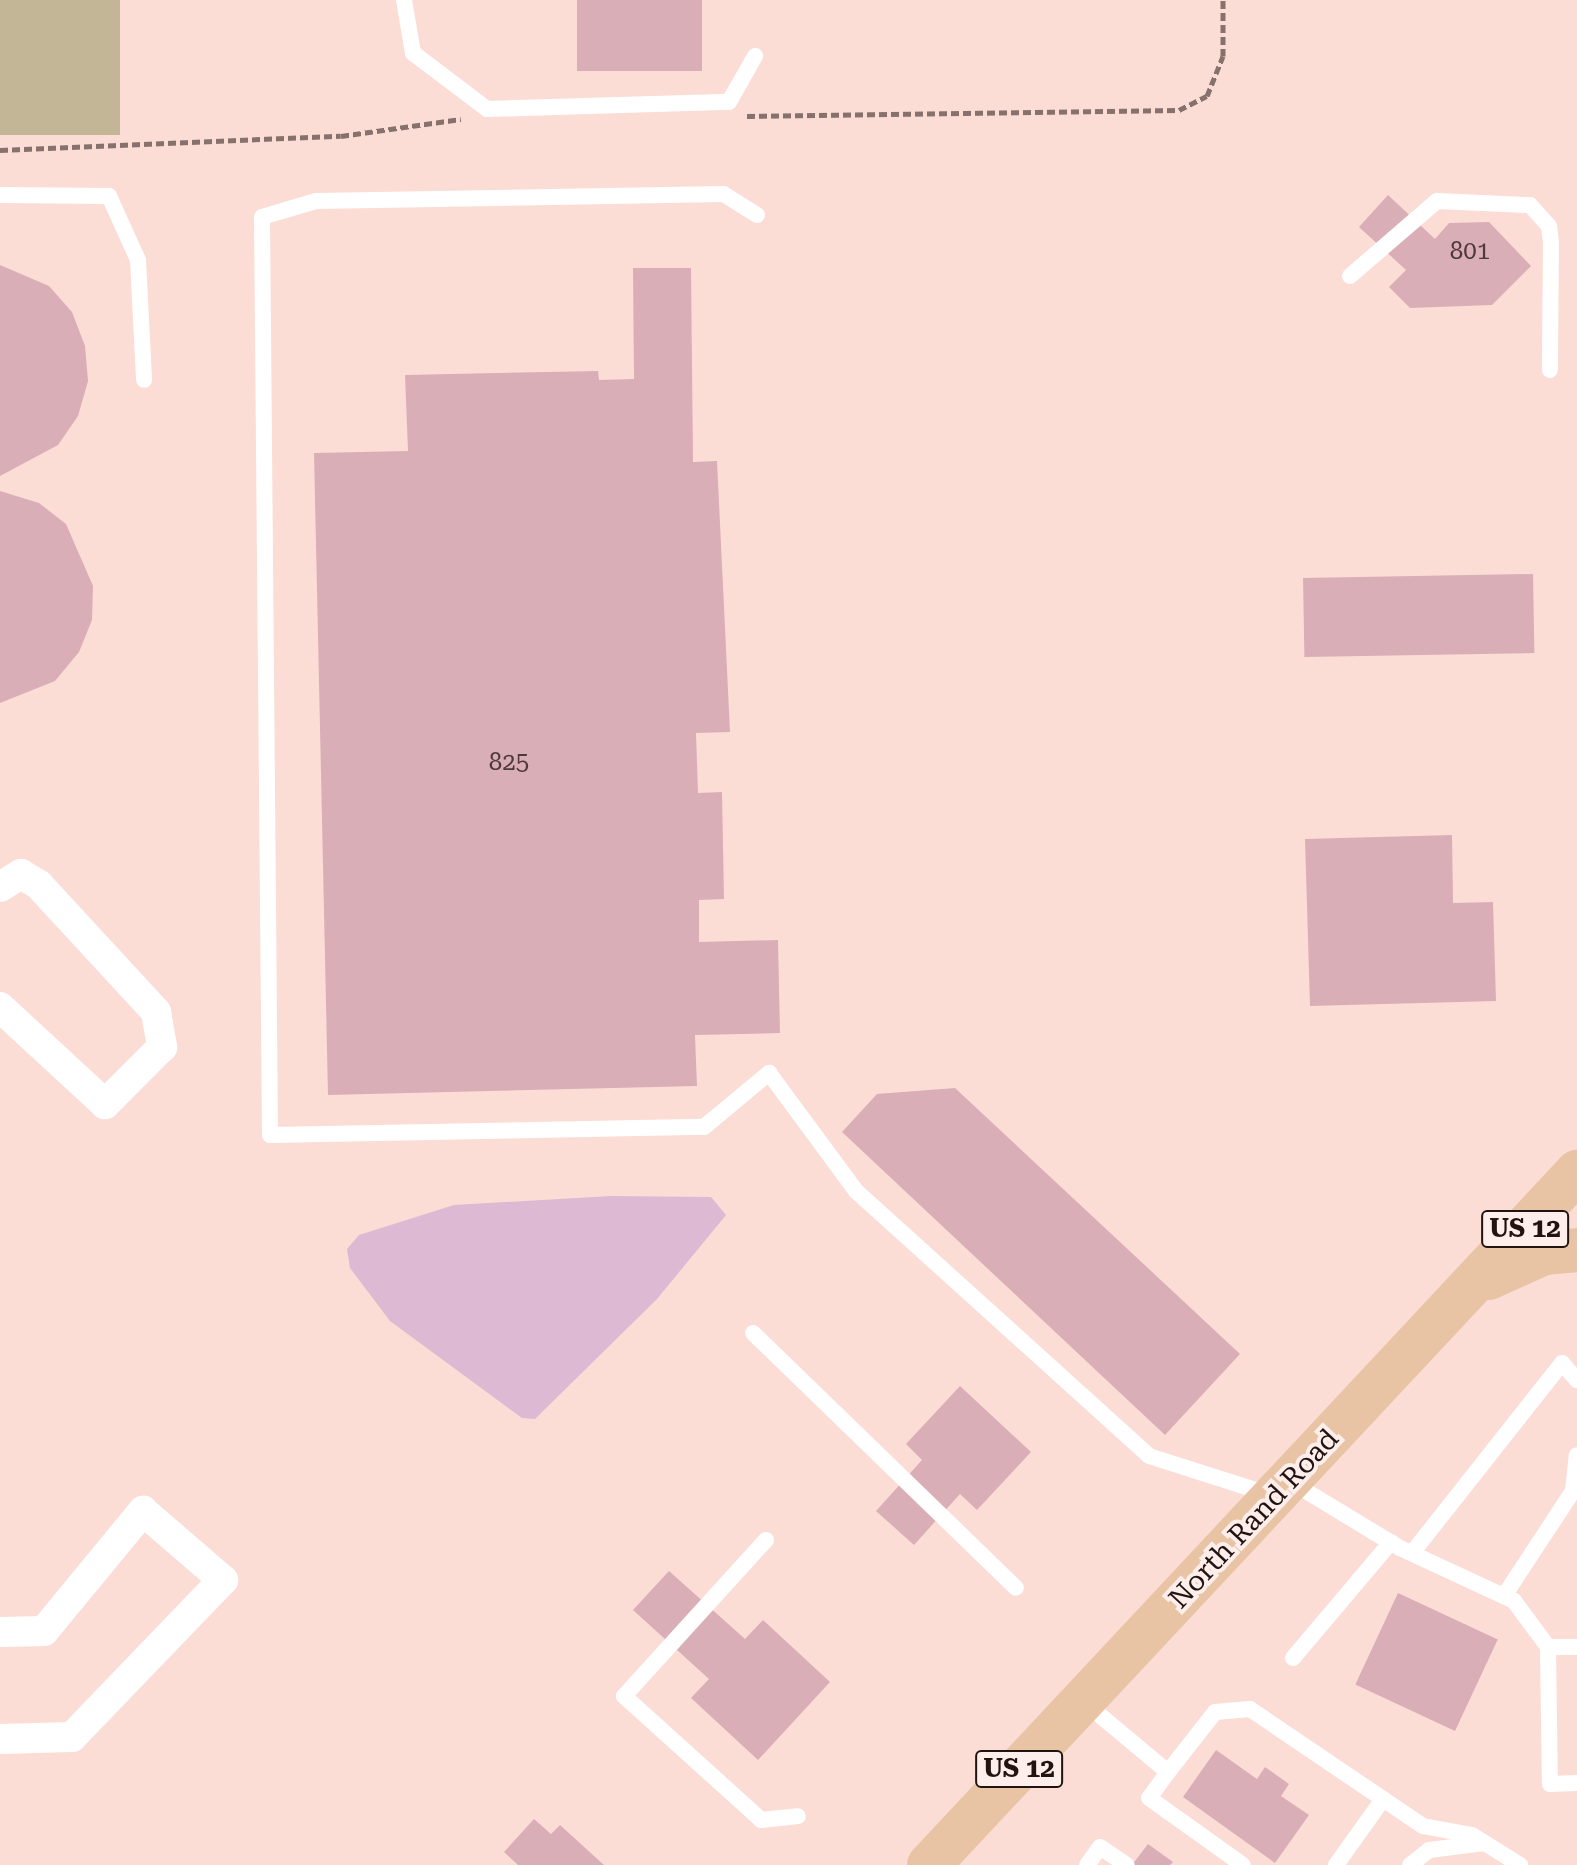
<!DOCTYPE html>
<style>
body{margin:0}
#map{position:relative;width:1577px;height:1865px;overflow:hidden;background:#fbddd6;font-family:"Roboto Serif",serif}
div>[style]{position:absolute}
.green>*{inset:0;background:#c2b697;transform-origin:0 0}
.water>*{inset:0;background:#ddb9d3}
.building>*{inset:0;background:#daaeb7;transform-origin:0 0}
.path>*{height:5px;margin-top:-2.5px;transform-origin:0;background:repeating-linear-gradient(90deg,#86716c 0 8px,transparent 0 12px)}
.service>*{height:16px;margin:-8px;padding:0 8px;transform-origin:8px;border-radius:8px;background:#fff}
.minor>*{height:30px;margin:-15px;padding:0 15px;transform-origin:15px;border-radius:15px;background:#fff}
.primary>*{height:44px;margin:-22px;padding:0 22px;transform-origin:22px;border-radius:22px;background:#e8c4a5}
span{translate:-50% -50%;white-space:nowrap;text-align:center;line-height:1.15;-webkit-text-stroke:8px #fdeeeb;paint-order:stroke}
.number-label{font-size:24px;color:#4e3a3a}
.number-label span{-webkit-text-stroke-width:0}
.shield-label span{padding:2px 6px;background:#fdeeeb;border:2px solid;border-radius:6px;-webkit-text-stroke-width:0}
.shield-label{font-size:26px;color:#201310;font-weight:700}
.street-label{font-size:28px;color:#201310}
</style>
<div id="map">
<div class="green">
<div style="left:0;top:0;width:120px;height:135px"></div>
</div>
<div class="water">
<div style="clip-path:polygon(611px 1196px,711px 1197px,726px 1215px,657px 1299px,535px 1419px,522px 1418px,390px 1321px,350px 1268px,347px 1249px,359px 1235px,454px 1205px)"></div>
</div>
<div class="building">
<div style="left:577px;top:0;width:125px;height:71px"></div>
<div style="clip-path:polygon(1388px 195px,1435px 239px,1449px 223px,1489px 222px,1531px 266px,1492px 305px,1410px 308px,1389px 287px,1406px 270px,1359px 227px)"></div>
<div style="clip-path:polygon(0 265px,49px 286px,72px 312px,85px 346px,88px 381px,78px 416px,58px 445px,0 476px)"></div>
<div style="clip-path:polygon(633px 268px,691px 268px,693px 462px,717px 461px,730px 732px,696px 733px,698px 793px,722px 792px,724px 899px,699px 900px,699px 942px,778px 940px,780px 1033px,695px 1035px,697px 1086px,328px 1095px,314px 453px,408px 451px,405px 375px,598px 371px,599px 380px,634px 379px)"></div>
<div style="clip-path:polygon(0 491px,39px 503px,66px 524px,93px 586px,92px 620px,79px 652px,55px 681px,0 703px)"></div>
<div style="left:1533px;top:574px;width:79px;height:230px;rotate:89deg"></div>
<div style="clip-path:polygon(1452px 835px,1453px 903px,1493px 902px,1496px 1001px,1310px 1006px,1305px 839px)"></div>
<div style="clip-path:polygon(955px 1088px,1240px 1354px,1165px 1435px,842px 1132px,877px 1094px)"></div>
<div style="clip-path:polygon(960px 1386px,1031px 1452px,977px 1510px,960px 1494px,914px 1545px,876px 1511px,922px 1460px,906px 1444px)"></div>
<div style="clip-path:polygon(669px 1571px,745px 1639px,763px 1620px,830px 1682px,758px 1760px,691px 1698px,709px 1679px,633px 1610px)"></div>
<div style="left:1398px;top:1593px;width:110px;height:101px;rotate:25deg"></div>
<div style="clip-path:polygon(1216px 1750px,1257px 1779px,1265px 1767px,1289px 1784px,1281px 1796px,1309px 1815px,1275px 1863px,1183px 1797px)"></div>
<div style="clip-path:polygon(534px 1819px,551px 1834px,560px 1825px,604px 1865px,518px 1865px,504px 1852px)"></div>
<div style="clip-path:polygon(1148px 1844px,1173px 1862px,1170px 1865px,1132px 1865px)"></div>
</div>
<div class="path">
<div style="left:747px;top:116px;width:432px;rotate:-0.8deg"></div>
<div style="left:1179px;top:110px;width:31px;rotate:-27deg"></div>
<div style="left:1207px;top:96px;width:43px;rotate:-68.2deg"></div>
<div style="left:1223px;top:56px;width:56px;rotate:-90deg"></div>
<div style="left:0;top:150px;width:341px;rotate:-2.4deg"></div>
<div style="left:341px;top:136px;width:121px;rotate:-8.1deg"></div>
</div>
<div class="service">
<div style="left:404px;top:0;width:54px;rotate:80.4deg"></div>
<div style="left:413px;top:53px;width:93px;rotate:37.1deg"></div>
<div style="left:487px;top:109px;width:242px;rotate:-1.7deg"></div>
<div style="left:729px;top:102px;width:53px;rotate:-60.5deg"></div>
<div style="left:0;top:195px;width:109px;rotate:0.5deg"></div>
<div style="left:109px;top:196px;width:70px;rotate:65.6deg"></div>
<div style="left:138px;top:260px;width:120px;rotate:87.1deg"></div>
<div style="left:757px;top:215px;width:39px;rotate:-148deg"></div>
<div style="left:724px;top:194px;width:408px;rotate:179deg"></div>
<div style="left:316px;top:201px;width:56px;rotate:163.5deg"></div>
<div style="left:262px;top:217px;width:918px;rotate:89.5deg"></div>
<div style="left:270px;top:1135px;width:434px;rotate:-1.1deg"></div>
<div style="left:704px;top:1127px;width:85px;rotate:-39.7deg"></div>
<div style="left:769px;top:1073px;width:147px;rotate:53.6deg"></div>
<div style="left:856px;top:1191px;width:395px;rotate:42.1deg"></div>
<div style="left:1149px;top:1456px;width:128px;rotate:17.7deg"></div>
<div style="left:1350px;top:276px;width:115px;rotate:-40.8deg"></div>
<div style="left:1437px;top:201px;width:93px;rotate:2.5deg"></div>
<div style="left:1530px;top:205px;width:28px;rotate:48deg"></div>
<div style="left:1549px;top:226px;width:17px;rotate:83deg"></div>
<div style="left:1551px;top:243px;width:127px;rotate:90.5deg"></div>
<div style="left:753px;top:1333px;width:366px;rotate:44.1deg"></div>
<div style="left:1291px;top:1482px;width:127px;rotate:31.2deg"></div>
<div style="left:1400px;top:1548px;width:126px;rotate:24.9deg"></div>
<div style="left:1514px;top:1601px;width:57px;rotate:53.5deg"></div>
<div style="left:766px;top:1540px;width:211px;rotate:132.3deg"></div>
<div style="left:624px;top:1696px;width:185px;rotate:42.1deg"></div>
<div style="left:761px;top:1820px;width:37px;rotate:-6deg"></div>
<div style="left:1412px;top:1553px;width:242px;rotate:-51.7deg"></div>
<div style="left:1562px;top:1363px;width:23px;rotate:49deg"></div>
<div style="left:1504px;top:1596px;width:126px;rotate:-56.7deg"></div>
<div style="left:1573px;top:1491px;width:36px;rotate:-84deg"></div>
<div style="left:1577px;top:1647px;width:29px;rotate:180deg"></div>
<div style="left:1548px;top:1647px;width:137px;rotate:89.2deg"></div>
<div style="left:1550px;top:1784px;width:27px;rotate:-2deg"></div>
<div style="left:1293px;top:1658px;width:152px;rotate:-49.8deg"></div>
<div style="left:1084px;top:1702px;width:109px;rotate:39.8deg"></div>
<div style="left:1168px;top:1772px;width:76px;rotate:-51.9deg"></div>
<div style="left:1215px;top:1712px;width:35px;rotate:-5deg"></div>
<div style="left:1250px;top:1709px;width:209px;rotate:34.1deg"></div>
<div style="left:1423px;top:1826px;width:50px;rotate:10.4deg"></div>
<div style="left:1472px;top:1835px;width:57px;rotate:32deg"></div>
<div style="left:1168px;top:1772px;width:32px;rotate:126deg"></div>
<div style="left:1149px;top:1798px;width:115px;rotate:35.5deg"></div>
<div style="left:1087px;top:1865px;width:22px;rotate:-54deg"></div>
<div style="left:1100px;top:1847px;width:32px;rotate:34deg"></div>
<div style="left:1336px;top:1865px;width:81px;rotate:-54.5deg"></div>
<div style="left:1410px;top:1865px;width:24px;rotate:-38deg"></div>
<div style="left:1429px;top:1850px;width:56px;rotate:-7.1deg"></div>
</div>
<div class="minor">
<div style="left:0;top:887px;width:25px;rotate:-32deg"></div>
<div style="left:21px;top:874px;width:21px;rotate:31deg"></div>
<div style="left:39px;top:885px;width:173px;rotate:47.3deg"></div>
<div style="left:156px;top:1012px;width:36px;rotate:80deg"></div>
<div style="left:162px;top:1047px;width:81px;rotate:135deg"></div>
<div style="left:105px;top:1104px;width:143px;rotate:-137.3deg"></div>
<div style="left:0;top:1632px;width:44px;rotate:-1.3deg"></div>
<div style="left:44px;top:1631px;width:156px;rotate:-50.5deg"></div>
<div style="left:143px;top:1511px;width:106px;rotate:40.8deg"></div>
<div style="left:223px;top:1580px;width:218px;rotate:133.9deg"></div>
<div style="left:72px;top:1737px;width:72px;rotate:178.4deg"></div>
</div>
<div class="primary">
<div style="left:1489px;top:1278px;width:60px;rotate:-24.4deg"></div>
<div style="left:1544px;top:1253px;width:33px;rotate:-5deg"></div>
<div style="left:929px;top:1865px;width:949px;rotate:-46.92deg"></div>
</div>
<div class="number-label">
<span style="left:1470px;top:252px">801</span>
<span style="left:509px;top:763px">825</span>
</div>
<div class="shield-label">
<span style="left:1525px;top:1229px">US 12</span>
<span style="left:1019px;top:1769px">US 12</span>
</div>
<div class="street-label">
<span style="left:1254px;top:1519px;rotate:-47deg">North Rand Road</span>
</div>
</div>
